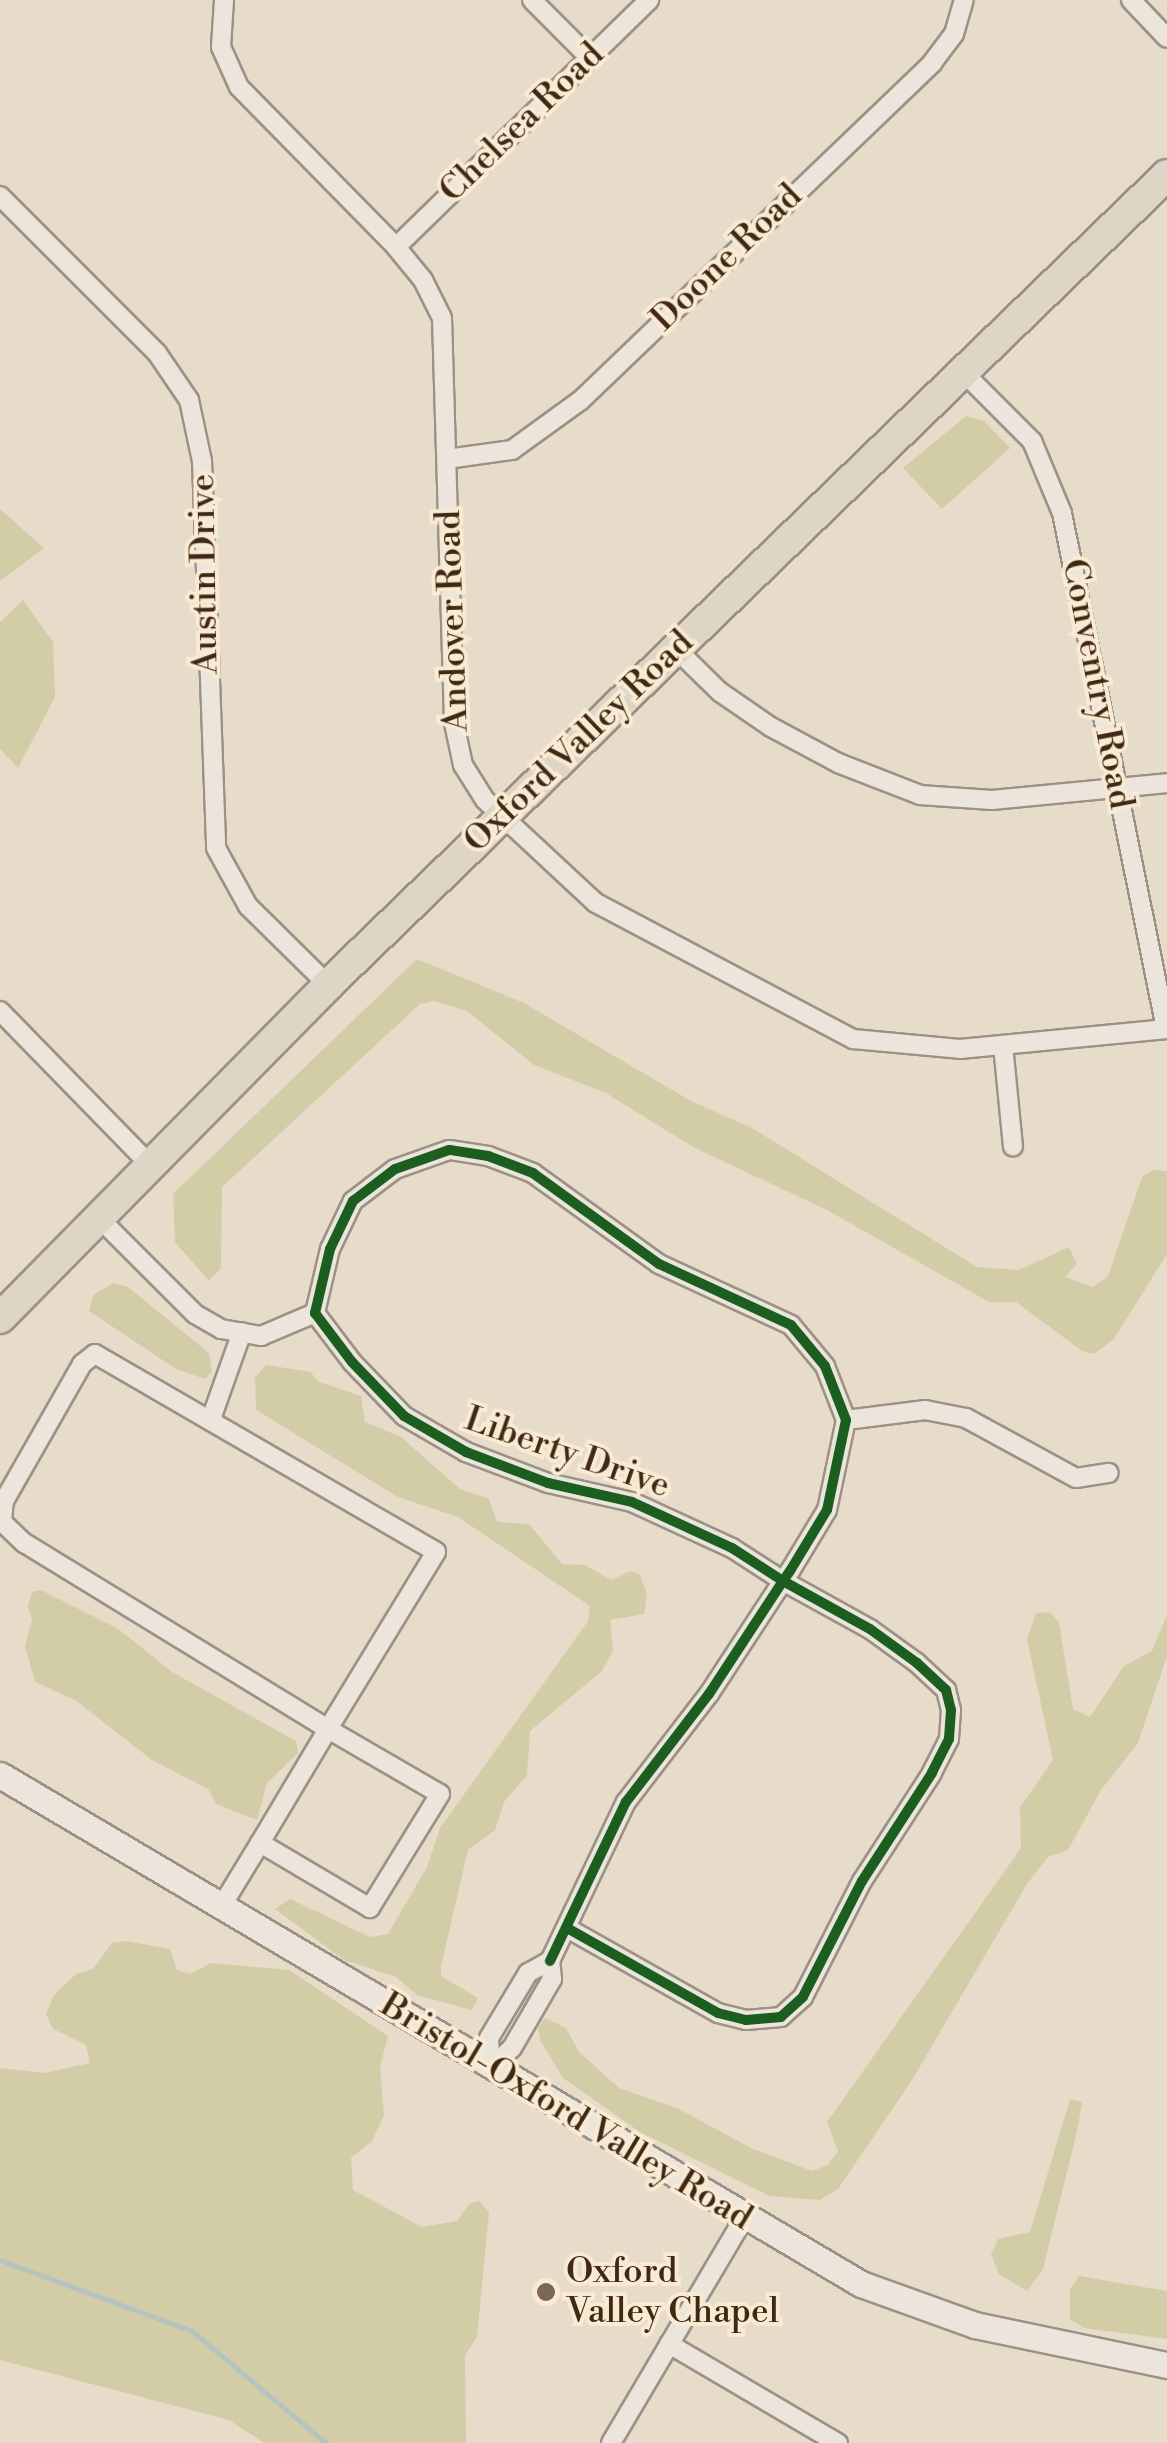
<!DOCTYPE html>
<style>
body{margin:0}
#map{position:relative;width:1167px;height:2443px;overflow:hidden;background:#e7dcc9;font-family:"Libre Bodoni",serif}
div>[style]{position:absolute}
.green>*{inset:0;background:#d2cda7}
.stream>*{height:5px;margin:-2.5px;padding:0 2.5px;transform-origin:2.5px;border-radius:2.5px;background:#b5c4bf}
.roads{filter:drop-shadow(2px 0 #9b9285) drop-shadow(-2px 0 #9b9285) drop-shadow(0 2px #9b9285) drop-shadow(0 -2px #9b9285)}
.street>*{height:18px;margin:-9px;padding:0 9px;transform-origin:9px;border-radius:9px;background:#ebe5dc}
.secondary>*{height:25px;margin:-12.5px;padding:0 12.5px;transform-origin:12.5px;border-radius:12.5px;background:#ebe5dc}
.primary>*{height:30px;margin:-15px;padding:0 15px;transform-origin:15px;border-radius:15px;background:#ded5c6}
.cycleway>*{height:10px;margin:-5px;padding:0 5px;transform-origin:5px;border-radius:5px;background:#1b5e20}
.dots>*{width:28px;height:28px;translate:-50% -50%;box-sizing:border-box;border:5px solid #f8ead3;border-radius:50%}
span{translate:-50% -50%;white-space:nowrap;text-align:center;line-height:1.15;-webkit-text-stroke:8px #f8ead3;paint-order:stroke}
.street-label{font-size:35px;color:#3f2915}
.poi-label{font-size:35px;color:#3f2915}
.left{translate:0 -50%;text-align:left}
</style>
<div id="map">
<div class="green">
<div style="clip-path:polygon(966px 416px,984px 421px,1010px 448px,942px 509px,903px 468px)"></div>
<div style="clip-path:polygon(0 509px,44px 548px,0 581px)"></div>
<div style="clip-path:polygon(23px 600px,53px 642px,55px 697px,18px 768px,0 749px,0 622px)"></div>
<div style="clip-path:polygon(417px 959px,524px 1003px,691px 1101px,752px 1128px,977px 1267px,1019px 1270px,1069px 1247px,1077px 1264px,1065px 1277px,1093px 1287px,1108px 1276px,1142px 1177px,1153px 1170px,1167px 1171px,1167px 1254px,1114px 1339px,1094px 1354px,1082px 1351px,1016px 1302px,989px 1302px,827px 1210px,693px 1147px,606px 1093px,534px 1065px,467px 1011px,434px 1001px,420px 1004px,222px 1187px,221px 1268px,209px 1281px,175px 1242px,173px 1194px)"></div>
<div style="clip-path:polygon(114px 1283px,128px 1287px,209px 1353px,212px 1372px,205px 1379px,176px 1369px,89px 1311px,94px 1294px)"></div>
<div style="clip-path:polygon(266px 1365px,311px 1372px,317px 1381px,361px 1396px,365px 1422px,401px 1437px,460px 1489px,489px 1499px,497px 1522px,529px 1524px,562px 1564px,585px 1565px,611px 1580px,631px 1571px,640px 1575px,647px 1594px,644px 1614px,610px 1620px,613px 1650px,602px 1671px,530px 1731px,527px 1775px,504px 1802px,495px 1830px,468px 1850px,441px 1966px,441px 1976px,478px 1998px,472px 2010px,417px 1995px,396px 1977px,344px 1960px,275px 1909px,290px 1899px,370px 1937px,388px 1934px,427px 1867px,440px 1828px,588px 1621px,590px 1606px,458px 1517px,398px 1497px,256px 1410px,255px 1378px)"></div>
<div style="clip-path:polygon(41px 1590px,117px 1628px,172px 1672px,296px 1741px,298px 1753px,267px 1783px,257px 1820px,216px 1804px,208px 1789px,152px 1760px,75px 1700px,35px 1682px,25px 1646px,32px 1620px,28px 1606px,32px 1592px)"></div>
<div style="clip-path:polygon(1050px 1612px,1059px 1623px,1073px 1709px,1090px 1717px,1124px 1666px,1152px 1651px,1167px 1615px,1167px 1656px,1138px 1743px,1101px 1790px,1068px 1850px,1048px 1857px,1027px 1884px,912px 2080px,838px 2189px,820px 2200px,769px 2196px,640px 2132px,563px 2078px,540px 2040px,538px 2027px,545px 2018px,566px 2028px,579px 2052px,619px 2088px,679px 2109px,753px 2149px,812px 2171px,828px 2165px,838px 2151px,827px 2122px,1021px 1848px,1020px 1807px,1053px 1760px,1027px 1639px,1036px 1613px)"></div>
<div style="clip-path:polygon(127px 1941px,170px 1949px,177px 1970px,190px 1974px,211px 1963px,289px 1970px,388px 2036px,380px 2067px,384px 2116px,372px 2141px,351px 2158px,353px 2190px,422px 2227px,457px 2221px,469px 2204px,479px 2201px,489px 2212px,477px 2337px,465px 2355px,466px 2443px,264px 2443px,229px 2420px,0 2360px,0 2068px,44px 2073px,90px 2063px,86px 2045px,53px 2029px,46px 2014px,54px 1995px,76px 1974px,93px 1969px,112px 1943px)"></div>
<div style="clip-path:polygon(1070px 2099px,1082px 2102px,1078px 2127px,1043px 2269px,1027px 2291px,999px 2274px,991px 2254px,998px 2239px,1030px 2232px)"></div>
<div style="clip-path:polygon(1079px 2276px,1167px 2291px,1167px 2339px,1084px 2328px,1070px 2319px,1070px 2289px)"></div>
</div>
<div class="stream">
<div style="left:0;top:2260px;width:205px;rotate:20.3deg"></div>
<div style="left:192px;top:2331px;width:175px;rotate:39.9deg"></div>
</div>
<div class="roads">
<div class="street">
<div style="left:224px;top:0;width:47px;rotate:93.7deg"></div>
<div style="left:221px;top:47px;width:44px;rotate:65.8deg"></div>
<div style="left:239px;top:87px;width:224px;rotate:45.5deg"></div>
<div style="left:396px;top:247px;width:43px;rotate:50.7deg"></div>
<div style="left:423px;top:280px;width:42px;rotate:63.4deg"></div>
<div style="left:442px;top:318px;width:405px;rotate:88.3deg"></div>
<div style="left:454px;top:723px;width:43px;rotate:77.9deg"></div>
<div style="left:463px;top:765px;width:41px;rotate:57.8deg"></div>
<div style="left:485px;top:800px;width:151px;rotate:42.9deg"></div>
<div style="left:596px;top:903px;width:291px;rotate:27.9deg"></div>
<div style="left:853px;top:1039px;width:107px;rotate:5.3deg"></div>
<div style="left:960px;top:1049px;width:208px;rotate:-5.5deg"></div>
<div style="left:532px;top:0;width:81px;rotate:45deg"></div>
<div style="left:1131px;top:0;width:52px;rotate:46.5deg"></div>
<div style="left:0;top:196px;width:222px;rotate:45deg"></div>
<div style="left:157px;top:353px;width:57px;rotate:55.8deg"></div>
<div style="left:189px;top:400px;width:62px;rotate:78deg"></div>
<div style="left:202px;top:461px;width:387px;rotate:87.9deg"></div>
<div style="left:216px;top:848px;width:66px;rotate:61.1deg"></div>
<div style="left:248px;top:906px;width:112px;rotate:44.6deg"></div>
<div style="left:396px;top:247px;width:354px;rotate:-44.3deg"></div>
<div style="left:963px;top:372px;width:98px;rotate:45deg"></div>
<div style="left:1032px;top:441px;width:78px;rotate:67.4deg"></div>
<div style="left:1062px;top:513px;width:526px;rotate:78.6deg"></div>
<div style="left:447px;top:459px;width:66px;rotate:-7.9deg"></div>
<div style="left:512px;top:450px;width:85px;rotate:-35.9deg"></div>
<div style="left:581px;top:400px;width:487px;rotate:-43.8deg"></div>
<div style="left:932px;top:63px;width:36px;rotate:-53deg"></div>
<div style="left:954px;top:34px;width:35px;rotate:-74deg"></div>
<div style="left:675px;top:648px;width:63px;rotate:44.4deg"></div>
<div style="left:720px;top:692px;width:62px;rotate:34.5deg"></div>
<div style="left:771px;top:727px;width:76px;rotate:28.2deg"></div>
<div style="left:838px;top:763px;width:88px;rotate:21.3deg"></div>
<div style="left:920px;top:795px;width:72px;rotate:4deg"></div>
<div style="left:992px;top:800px;width:176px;rotate:-5.5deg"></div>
<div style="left:0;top:1011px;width:216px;rotate:45.7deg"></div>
<div style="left:1003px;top:1045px;width:102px;rotate:84.4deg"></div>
<div style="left:99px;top:1218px;width:136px;rotate:45deg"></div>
<div style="left:195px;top:1314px;width:30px;rotate:30deg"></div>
<div style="left:221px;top:1329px;width:41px;rotate:9.9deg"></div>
<div style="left:261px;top:1336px;width:59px;rotate:-23.1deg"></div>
<div style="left:95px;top:1354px;width:394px;rotate:30.1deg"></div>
<div style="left:436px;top:1552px;width:207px;rotate:121.4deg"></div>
<div style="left:328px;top:1729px;width:356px;rotate:-148.5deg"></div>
<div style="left:24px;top:1543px;width:30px;rotate:-136deg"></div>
<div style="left:2px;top:1522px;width:21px;rotate:-85deg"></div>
<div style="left:4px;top:1501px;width:158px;rotate:-60.3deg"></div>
<div style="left:82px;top:1364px;width:16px;rotate:-38deg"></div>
<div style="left:211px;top:1419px;width:92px;rotate:-70.4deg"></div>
<div style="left:846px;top:1420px;width:80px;rotate:-7.2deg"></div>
<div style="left:925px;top:1410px;width:42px;rotate:11deg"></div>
<div style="left:966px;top:1418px;width:125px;rotate:28.6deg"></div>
<div style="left:1076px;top:1478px;width:33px;rotate:-9deg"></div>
<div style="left:221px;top:1907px;width:75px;rotate:-58.6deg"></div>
<div style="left:260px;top:1843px;width:133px;rotate:-59.2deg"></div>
<div style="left:328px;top:1729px;width:129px;rotate:30.1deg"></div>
<div style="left:440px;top:1794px;width:134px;rotate:121.6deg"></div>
<div style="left:370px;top:1908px;width:128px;rotate:-149.4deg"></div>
<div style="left:550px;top:1961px;width:176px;rotate:-64.5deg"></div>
<div style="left:626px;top:1802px;width:136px;rotate:-52.5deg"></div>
<div style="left:709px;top:1694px;width:135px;rotate:-56.8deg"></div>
<div style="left:783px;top:1581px;width:12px;rotate:-55deg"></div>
<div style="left:790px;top:1571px;width:71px;rotate:-58.8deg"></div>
<div style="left:827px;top:1510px;width:92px;rotate:-78.1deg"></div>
<div style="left:846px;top:1420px;width:58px;rotate:-111.3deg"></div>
<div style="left:825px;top:1366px;width:53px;rotate:-129.7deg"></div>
<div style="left:791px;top:1325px;width:145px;rotate:-155.2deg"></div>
<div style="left:659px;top:1264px;width:155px;rotate:-144.2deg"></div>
<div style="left:533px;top:1173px;width:48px;rotate:-159.3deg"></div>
<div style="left:488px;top:1156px;width:39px;rotate:-171deg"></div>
<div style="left:449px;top:1150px;width:57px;rotate:160.6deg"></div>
<div style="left:395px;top:1169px;width:53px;rotate:142.7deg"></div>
<div style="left:353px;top:1201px;width:53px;rotate:115.6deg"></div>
<div style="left:330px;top:1249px;width:66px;rotate:103.2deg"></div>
<div style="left:315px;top:1313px;width:61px;rotate:52.9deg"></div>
<div style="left:352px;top:1362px;width:75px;rotate:46.1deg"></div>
<div style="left:404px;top:1416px;width:72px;rotate:30.1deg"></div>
<div style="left:466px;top:1452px;width:88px;rotate:20.7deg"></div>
<div style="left:548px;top:1483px;width:86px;rotate:12.7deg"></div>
<div style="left:632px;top:1502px;width:110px;rotate:24.7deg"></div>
<div style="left:732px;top:1548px;width:61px;rotate:32.9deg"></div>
<div style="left:783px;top:1581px;width:99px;rotate:28.9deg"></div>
<div style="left:870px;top:1629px;width:58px;rotate:35.9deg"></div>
<div style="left:917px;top:1663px;width:40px;rotate:43deg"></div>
<div style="left:946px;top:1690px;width:21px;rotate:76deg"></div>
<div style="left:951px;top:1710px;width:29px;rotate:94deg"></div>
<div style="left:949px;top:1739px;width:38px;rotate:117deg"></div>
<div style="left:932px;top:1773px;width:129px;rotate:122.9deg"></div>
<div style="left:862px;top:1881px;width:130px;rotate:117deg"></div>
<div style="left:803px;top:1997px;width:30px;rotate:138deg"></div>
<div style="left:781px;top:2017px;width:35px;rotate:175deg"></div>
<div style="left:746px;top:2020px;width:29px;rotate:-166deg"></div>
<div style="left:718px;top:2013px;width:171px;rotate:-150.6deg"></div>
<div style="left:491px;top:2068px;width:30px;rotate:-94deg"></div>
<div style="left:489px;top:2038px;width:76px;rotate:-59deg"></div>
<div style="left:528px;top:1973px;width:25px;rotate:-29deg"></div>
<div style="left:491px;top:2068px;width:29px;rotate:-44deg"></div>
<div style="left:512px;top:2048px;width:80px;rotate:-59.9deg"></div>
<div style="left:552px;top:1979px;width:18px;rotate:-96deg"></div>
<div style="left:669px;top:2344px;width:196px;rotate:30.4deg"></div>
<div style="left:611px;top:2443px;width:261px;rotate:-59.4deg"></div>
</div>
<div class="secondary">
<div style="left:0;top:1775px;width:1000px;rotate:30.59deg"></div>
<div style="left:861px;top:2284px;width:121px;rotate:19.8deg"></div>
<div style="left:975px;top:2325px;width:196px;rotate:11.8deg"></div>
</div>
<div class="primary">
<div style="left:0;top:1318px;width:467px;rotate:-45.4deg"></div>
<div style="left:328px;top:985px;width:1166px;rotate:-43.99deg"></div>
</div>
</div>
<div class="cycleway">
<div style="left:550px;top:1961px;width:176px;rotate:-64.5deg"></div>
<div style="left:626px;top:1802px;width:136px;rotate:-52.5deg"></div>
<div style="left:709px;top:1694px;width:135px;rotate:-56.8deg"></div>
<div style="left:783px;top:1581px;width:12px;rotate:-55deg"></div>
<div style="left:790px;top:1571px;width:71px;rotate:-58.8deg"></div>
<div style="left:827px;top:1510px;width:92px;rotate:-78.1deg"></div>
<div style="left:846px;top:1420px;width:58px;rotate:-111.3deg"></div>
<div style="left:825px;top:1366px;width:53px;rotate:-129.7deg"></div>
<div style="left:791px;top:1325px;width:145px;rotate:-155.2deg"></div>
<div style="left:659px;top:1264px;width:155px;rotate:-144.2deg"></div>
<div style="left:533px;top:1173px;width:48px;rotate:-159.3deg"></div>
<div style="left:488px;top:1156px;width:39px;rotate:-171deg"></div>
<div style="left:449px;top:1150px;width:57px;rotate:160.6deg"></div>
<div style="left:395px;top:1169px;width:53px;rotate:142.7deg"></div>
<div style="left:353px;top:1201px;width:53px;rotate:115.6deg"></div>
<div style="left:330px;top:1249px;width:66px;rotate:103.2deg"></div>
<div style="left:315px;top:1313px;width:61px;rotate:52.9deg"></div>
<div style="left:352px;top:1362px;width:75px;rotate:46.1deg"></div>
<div style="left:404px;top:1416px;width:72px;rotate:30.1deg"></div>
<div style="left:466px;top:1452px;width:88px;rotate:20.7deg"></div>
<div style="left:548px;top:1483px;width:86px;rotate:12.7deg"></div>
<div style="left:632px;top:1502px;width:110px;rotate:24.7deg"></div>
<div style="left:732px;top:1548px;width:61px;rotate:32.9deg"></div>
<div style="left:783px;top:1581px;width:99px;rotate:28.9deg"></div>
<div style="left:870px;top:1629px;width:58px;rotate:35.9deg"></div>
<div style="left:917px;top:1663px;width:40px;rotate:43deg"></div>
<div style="left:946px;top:1690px;width:21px;rotate:76deg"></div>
<div style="left:951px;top:1710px;width:29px;rotate:94deg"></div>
<div style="left:949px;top:1739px;width:38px;rotate:117deg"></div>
<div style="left:932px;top:1773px;width:129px;rotate:122.9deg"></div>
<div style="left:862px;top:1881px;width:130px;rotate:117deg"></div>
<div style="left:803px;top:1997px;width:30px;rotate:138deg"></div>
<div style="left:781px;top:2017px;width:35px;rotate:175deg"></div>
<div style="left:746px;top:2020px;width:29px;rotate:-166deg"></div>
<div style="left:718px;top:2013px;width:171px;rotate:-150.6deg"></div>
</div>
<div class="dots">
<div style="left:546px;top:2292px;background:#7a6854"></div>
</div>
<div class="street-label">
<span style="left:522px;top:123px;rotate:-44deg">Chelsea Road</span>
<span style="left:727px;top:258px;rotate:-44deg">Doone Road</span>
<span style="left:205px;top:574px;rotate:-91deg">Austin Drive</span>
<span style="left:453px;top:621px;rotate:-92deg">Andover Road</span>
<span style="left:1097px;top:684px;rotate:79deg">Conventry Road</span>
<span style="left:579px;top:742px;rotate:-44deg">Oxford Valley Road</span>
<span style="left:567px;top:1453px;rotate:19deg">Liberty Drive</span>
<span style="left:566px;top:2112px;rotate:31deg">Bristol-Oxford Valley Road</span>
</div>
<div class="poi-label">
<span class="left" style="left:566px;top:2292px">Oxford<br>Valley Chapel</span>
</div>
</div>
